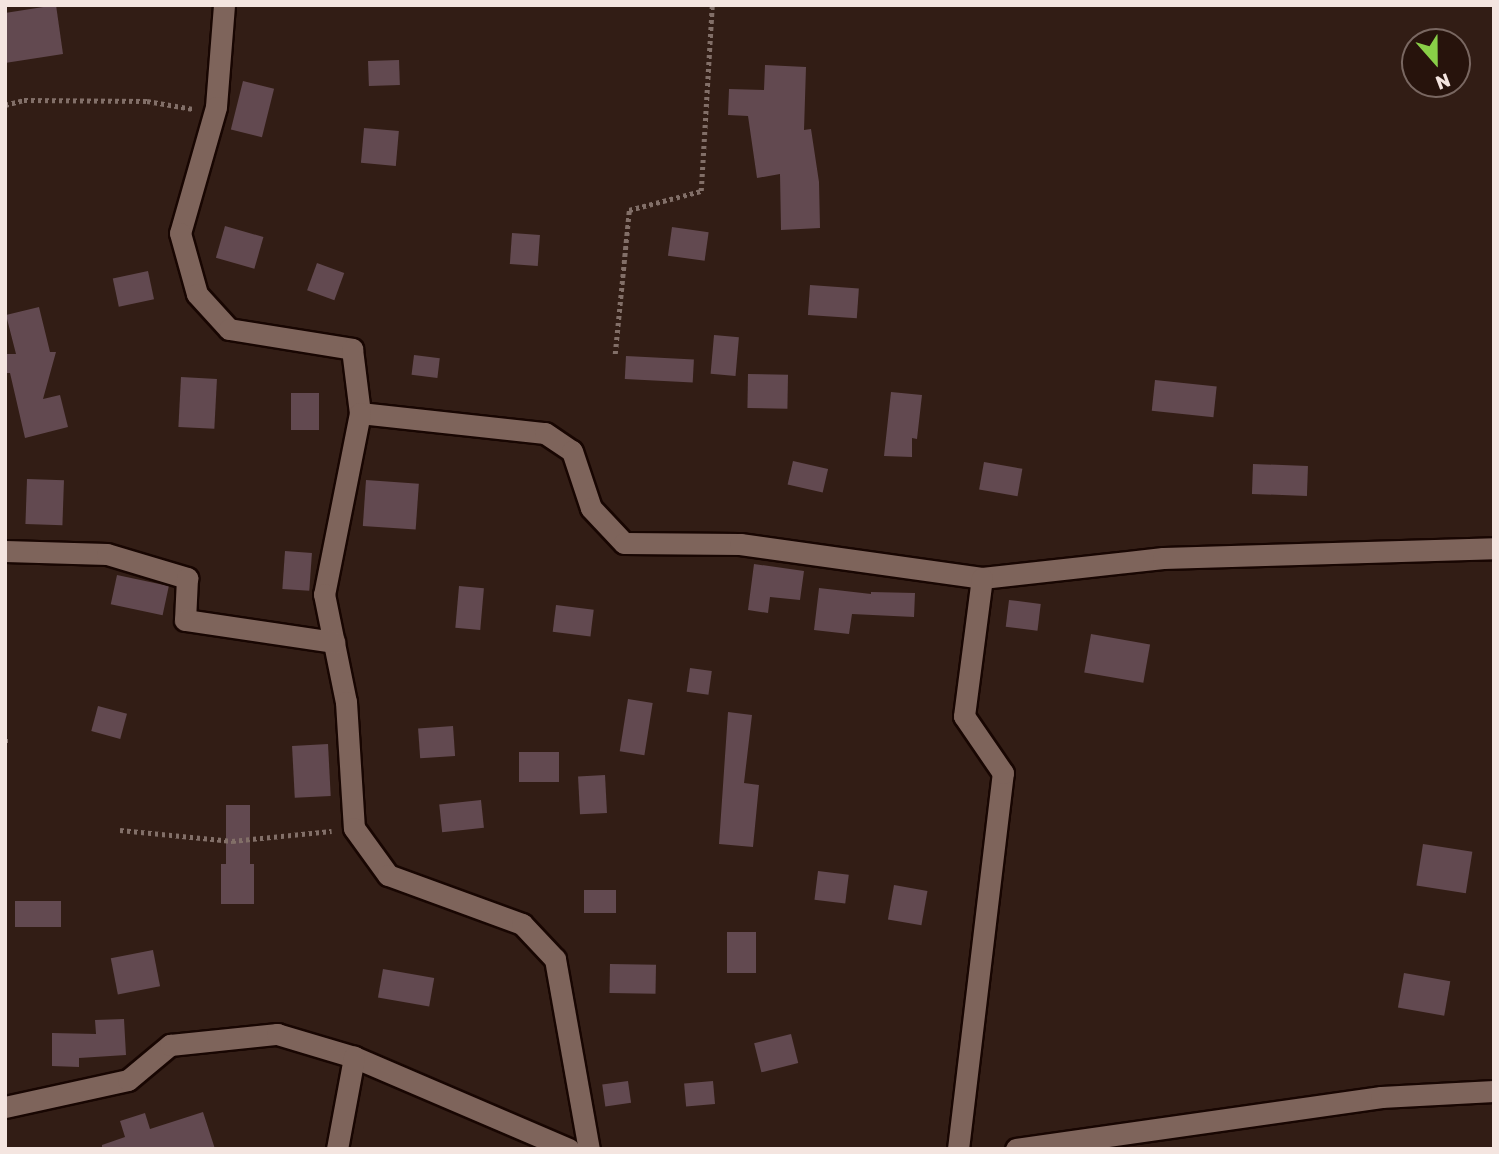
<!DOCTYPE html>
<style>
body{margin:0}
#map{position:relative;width:1499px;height:1154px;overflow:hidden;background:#321d15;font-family:Rubik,sans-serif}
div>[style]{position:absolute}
.building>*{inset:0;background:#624950;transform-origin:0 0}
.path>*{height:4.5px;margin-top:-2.25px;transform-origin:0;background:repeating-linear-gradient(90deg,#826f68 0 3.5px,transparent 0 7px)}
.roads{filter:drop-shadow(2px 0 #180602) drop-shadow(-2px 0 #180602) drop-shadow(0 2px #180602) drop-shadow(0 -2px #180602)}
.street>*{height:21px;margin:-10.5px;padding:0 10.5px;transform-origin:10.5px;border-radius:10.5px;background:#7e645b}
span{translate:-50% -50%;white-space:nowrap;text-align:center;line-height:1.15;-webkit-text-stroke:5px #27130c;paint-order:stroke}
.frame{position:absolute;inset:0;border:7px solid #f4e5e0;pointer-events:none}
.north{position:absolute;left:1401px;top:28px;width:70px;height:70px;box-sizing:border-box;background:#27130c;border:2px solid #796761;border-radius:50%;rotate:159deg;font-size:19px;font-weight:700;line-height:28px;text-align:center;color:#f4e5e0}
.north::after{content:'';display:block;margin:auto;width:24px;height:32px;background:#89cf48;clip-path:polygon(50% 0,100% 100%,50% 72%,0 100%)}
</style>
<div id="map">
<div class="building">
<div style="clip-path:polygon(56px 5px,63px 54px,5px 63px,5px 13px)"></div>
<div style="left:399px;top:60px;width:25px;height:31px;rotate:88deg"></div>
<div style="clip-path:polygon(765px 65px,806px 67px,804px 130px,811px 129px,819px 182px,820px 228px,781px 230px,780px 174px,757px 178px,748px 116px,728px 115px,729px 89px,764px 90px)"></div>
<div style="left:243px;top:81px;width:32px;height:50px;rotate:14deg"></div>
<div style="left:364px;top:128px;width:35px;height:35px;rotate:5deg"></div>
<div style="left:225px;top:226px;width:40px;height:33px;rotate:16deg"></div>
<div style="left:672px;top:227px;width:37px;height:29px;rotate:8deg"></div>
<div style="left:512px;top:233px;width:28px;height:31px;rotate:4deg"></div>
<div style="left:317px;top:263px;width:29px;height:29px;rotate:20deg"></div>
<div style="left:148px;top:271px;width:29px;height:36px;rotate:78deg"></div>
<div style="left:810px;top:285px;width:49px;height:30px;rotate:4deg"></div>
<div style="clip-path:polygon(39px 307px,50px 352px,56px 352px,43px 399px,60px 395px,68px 427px,25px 438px,10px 373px,5px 373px,5px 354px,16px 354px,6px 315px)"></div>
<div style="left:714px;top:335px;width:25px;height:39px;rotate:5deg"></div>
<div style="left:414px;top:355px;width:26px;height:20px;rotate:7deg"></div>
<div style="left:626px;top:356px;width:68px;height:23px;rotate:3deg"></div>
<div style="left:748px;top:374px;width:40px;height:34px;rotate:1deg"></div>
<div style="left:181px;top:377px;width:36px;height:50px;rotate:3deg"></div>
<div style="left:1155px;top:380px;width:62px;height:31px;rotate:6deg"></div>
<div style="clip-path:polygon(891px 392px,922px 395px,917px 439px,912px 438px,912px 457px,884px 456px)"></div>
<div style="left:291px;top:393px;width:28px;height:37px"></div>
<div style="left:793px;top:461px;width:36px;height:24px;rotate:13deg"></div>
<div style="left:984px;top:462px;width:39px;height:28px;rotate:10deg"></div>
<div style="left:1253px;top:464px;width:55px;height:30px;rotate:2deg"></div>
<div style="left:27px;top:479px;width:37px;height:45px;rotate:2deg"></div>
<div style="left:366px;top:480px;width:53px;height:46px;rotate:4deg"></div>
<div style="left:285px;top:551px;width:27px;height:38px;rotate:4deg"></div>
<div style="clip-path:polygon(754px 564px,804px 571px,800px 600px,770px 597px,768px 613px,748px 610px)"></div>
<div style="left:117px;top:575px;width:53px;height:30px;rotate:12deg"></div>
<div style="left:459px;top:586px;width:25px;height:42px;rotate:5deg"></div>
<div style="clip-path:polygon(819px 588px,871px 594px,871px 592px,915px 593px,914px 617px,852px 614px,849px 634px,814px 630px)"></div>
<div style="left:1009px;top:600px;width:32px;height:27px;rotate:7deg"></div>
<div style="left:556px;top:605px;width:38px;height:27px;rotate:7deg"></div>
<div style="left:1091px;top:634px;width:60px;height:39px;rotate:10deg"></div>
<div style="left:690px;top:668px;width:22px;height:24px;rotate:8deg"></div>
<div style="left:628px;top:699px;width:25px;height:53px;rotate:9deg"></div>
<div style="left:98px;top:706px;width:30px;height:26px;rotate:15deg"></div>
<div style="clip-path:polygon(728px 712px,752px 715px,744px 783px,759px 785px,753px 847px,719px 844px)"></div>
<div style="left:453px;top:726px;width:30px;height:35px;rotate:86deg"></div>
<div style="left:328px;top:744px;width:52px;height:36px;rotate:87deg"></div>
<div style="left:519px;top:752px;width:40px;height:30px"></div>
<div style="left:605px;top:775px;width:38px;height:27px;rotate:87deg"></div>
<div style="left:481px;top:800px;width:28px;height:42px;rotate:84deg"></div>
<div style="clip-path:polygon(226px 805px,250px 805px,250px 864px,254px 864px,254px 904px,221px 904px,221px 864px,226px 864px)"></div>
<div style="left:1423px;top:844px;width:50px;height:42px;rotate:9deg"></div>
<div style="left:818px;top:871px;width:31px;height:29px;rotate:7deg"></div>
<div style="left:894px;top:885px;width:34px;height:35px;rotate:10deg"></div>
<div style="left:616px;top:890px;width:23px;height:32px;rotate:90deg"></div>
<div style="left:15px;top:901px;width:46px;height:26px"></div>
<div style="left:727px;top:932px;width:29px;height:41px"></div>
<div style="left:153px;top:950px;width:37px;height:43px;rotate:79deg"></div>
<div style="left:610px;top:964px;width:46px;height:29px;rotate:1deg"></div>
<div style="left:383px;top:969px;width:52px;height:29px;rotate:10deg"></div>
<div style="left:1404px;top:973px;width:47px;height:35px;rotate:10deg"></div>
<div style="clip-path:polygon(124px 1019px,126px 1055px,79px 1058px,79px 1067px,52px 1066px,52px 1033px,96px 1034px,95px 1020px)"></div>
<div style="left:791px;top:1034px;width:30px;height:38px;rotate:76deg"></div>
<div style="left:628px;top:1081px;width:22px;height:26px;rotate:82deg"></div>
<div style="left:713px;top:1081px;width:23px;height:29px;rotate:85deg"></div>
<div style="clip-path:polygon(203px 1112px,215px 1149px,102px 1149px,102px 1145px,125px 1137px,120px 1121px,145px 1113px,150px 1129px)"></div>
</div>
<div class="path">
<div style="left:5px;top:105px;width:20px;rotate:-15deg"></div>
<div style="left:24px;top:100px;width:123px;rotate:0.5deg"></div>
<div style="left:147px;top:101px;width:47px;rotate:9.9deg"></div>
<div style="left:615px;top:354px;width:145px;rotate:-84.4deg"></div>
<div style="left:629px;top:210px;width:74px;rotate:-14.8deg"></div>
<div style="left:701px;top:191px;width:186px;rotate:-86.6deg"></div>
<div style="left:5px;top:741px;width:4px"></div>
<div style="left:120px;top:830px;width:113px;rotate:5.6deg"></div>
<div style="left:232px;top:841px;width:100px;rotate:-5.7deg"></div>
</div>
<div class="roads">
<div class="street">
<div style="left:224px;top:5px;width:102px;rotate:94.5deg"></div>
<div style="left:216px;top:107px;width:131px;rotate:105.9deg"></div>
<div style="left:180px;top:233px;width:63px;rotate:74.4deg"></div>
<div style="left:197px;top:294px;width:47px;rotate:47.6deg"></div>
<div style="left:229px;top:329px;width:125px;rotate:9.2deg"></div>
<div style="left:352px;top:349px;width:64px;rotate:82.9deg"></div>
<div style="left:360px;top:413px;width:186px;rotate:6.2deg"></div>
<div style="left:545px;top:433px;width:32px;rotate:34deg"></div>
<div style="left:572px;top:451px;width:60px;rotate:71.6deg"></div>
<div style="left:591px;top:508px;width:48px;rotate:46.7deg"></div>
<div style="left:624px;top:543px;width:116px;rotate:0.5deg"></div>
<div style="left:740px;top:544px;width:244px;rotate:8deg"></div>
<div style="left:982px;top:578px;width:182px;rotate:-6.3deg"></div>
<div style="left:1163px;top:558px;width:331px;rotate:-1.7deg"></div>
<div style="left:360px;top:413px;width:185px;rotate:101.2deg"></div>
<div style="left:324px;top:594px;width:110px;rotate:78.5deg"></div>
<div style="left:346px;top:702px;width:126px;rotate:86.4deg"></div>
<div style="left:354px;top:828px;width:58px;rotate:54.1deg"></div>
<div style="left:388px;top:875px;width:143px;rotate:20.1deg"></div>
<div style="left:522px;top:924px;width:48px;rotate:46.7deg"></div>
<div style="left:555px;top:959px;width:193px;rotate:79.9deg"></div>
<div style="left:5px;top:551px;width:102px;rotate:1.7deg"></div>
<div style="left:107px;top:554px;width:84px;rotate:16.7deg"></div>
<div style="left:187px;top:578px;width:42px;rotate:92.7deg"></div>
<div style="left:185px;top:620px;width:151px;rotate:8.4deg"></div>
<div style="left:5px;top:1107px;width:126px;rotate:-12.4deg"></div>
<div style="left:128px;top:1080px;width:55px;rotate:-39.8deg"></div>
<div style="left:170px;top:1045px;width:108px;rotate:-5.9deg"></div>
<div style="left:277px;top:1034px;width:80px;rotate:16.6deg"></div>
<div style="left:354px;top:1057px;width:234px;rotate:23.2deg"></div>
<div style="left:337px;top:1149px;width:94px;rotate:-79.5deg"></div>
<div style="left:958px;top:1149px;width:379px;rotate:-83.2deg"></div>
<div style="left:1003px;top:773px;width:69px;rotate:-124.4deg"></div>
<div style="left:964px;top:716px;width:139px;rotate:-82.6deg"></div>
<div style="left:1016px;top:1149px;width:369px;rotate:-8.1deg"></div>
<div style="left:1381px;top:1097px;width:113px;rotate:-3deg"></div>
</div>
</div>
<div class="frame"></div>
<div class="north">N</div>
</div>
